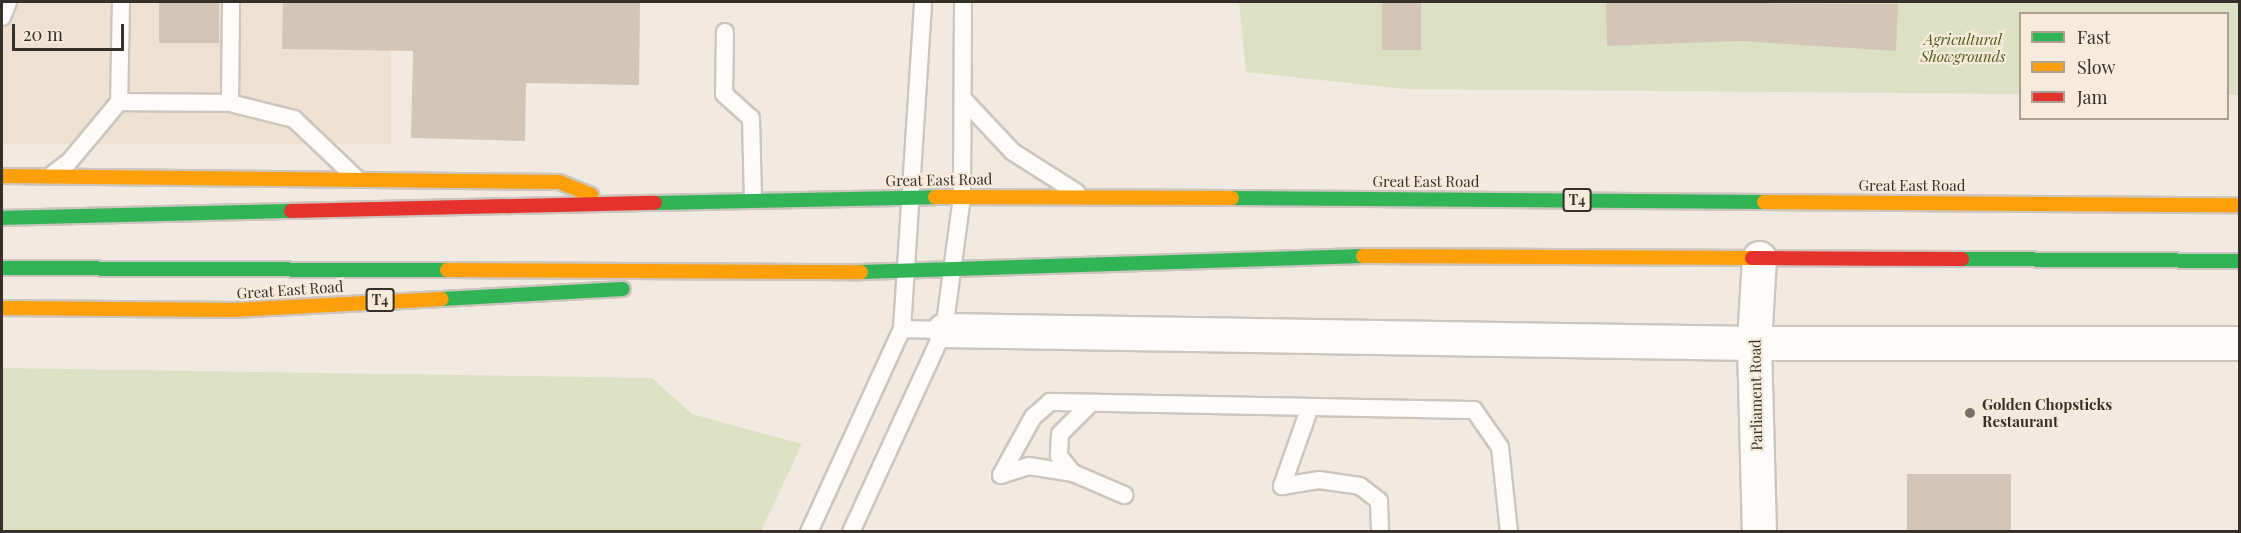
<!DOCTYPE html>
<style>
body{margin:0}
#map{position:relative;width:2241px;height:533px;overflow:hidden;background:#f2eae1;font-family:"Playfair Display",serif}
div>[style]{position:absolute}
.built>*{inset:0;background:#eee1d1;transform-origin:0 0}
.green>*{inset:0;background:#dbe1c2}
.building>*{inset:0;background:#d3c6b8;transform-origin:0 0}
.roads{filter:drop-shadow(2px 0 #ccc6bf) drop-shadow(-2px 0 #ccc6bf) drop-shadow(0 2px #ccc6bf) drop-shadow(0 -2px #ccc6bf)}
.lane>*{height:16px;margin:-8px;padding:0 8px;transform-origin:8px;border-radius:8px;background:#fdfcfa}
.street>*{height:33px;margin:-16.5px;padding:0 16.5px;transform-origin:16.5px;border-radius:16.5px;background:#fdfcfa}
.fast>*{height:14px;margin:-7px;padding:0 7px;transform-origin:7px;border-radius:7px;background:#30b455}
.slow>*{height:14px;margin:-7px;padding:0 7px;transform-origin:7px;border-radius:7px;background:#ff9f0a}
.jam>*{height:14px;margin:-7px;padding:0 7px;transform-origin:7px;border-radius:7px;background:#e5322d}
.dots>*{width:16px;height:16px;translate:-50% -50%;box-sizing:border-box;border:3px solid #f8ebdb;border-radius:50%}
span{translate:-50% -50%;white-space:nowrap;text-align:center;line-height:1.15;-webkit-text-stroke:4.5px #f8ebdb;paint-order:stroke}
.shield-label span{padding:2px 4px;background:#f8ebdb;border:2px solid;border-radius:4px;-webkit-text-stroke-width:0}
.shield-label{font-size:14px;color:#35302a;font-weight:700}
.park-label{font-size:15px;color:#4c5f1d;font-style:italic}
.street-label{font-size:15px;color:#35302a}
.poi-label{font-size:15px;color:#35302a;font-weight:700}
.left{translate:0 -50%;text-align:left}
.frame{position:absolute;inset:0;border:3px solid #35302a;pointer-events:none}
.legend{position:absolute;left:2019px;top:12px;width:210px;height:108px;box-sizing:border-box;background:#f8ebdb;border:2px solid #aaa094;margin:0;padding:8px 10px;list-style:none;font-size:18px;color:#35302a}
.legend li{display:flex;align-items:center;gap:12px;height:30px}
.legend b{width:30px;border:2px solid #aaa094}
.scale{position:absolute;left:12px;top:24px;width:112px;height:27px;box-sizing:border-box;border:3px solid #35302a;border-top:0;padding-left:8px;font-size:18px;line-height:21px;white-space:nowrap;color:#35302a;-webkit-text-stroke:4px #f8ebdb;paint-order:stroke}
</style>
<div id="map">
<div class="built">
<div style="left:2px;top:2px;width:389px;height:142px"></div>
</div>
<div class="green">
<div style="clip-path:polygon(1239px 2px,2239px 2px,2239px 95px,2228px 95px,2228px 14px,2020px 14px,2020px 94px,1405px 89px,1246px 72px)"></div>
<div style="clip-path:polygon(2px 368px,652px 378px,692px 414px,802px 444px,761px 531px,2px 531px)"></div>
</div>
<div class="building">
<div style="left:159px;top:2px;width:60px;height:41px"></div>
<div style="clip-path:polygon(283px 2px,640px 2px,639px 85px,526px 83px,525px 141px,411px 138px,413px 51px,282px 49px)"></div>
<div style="left:1382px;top:2px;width:39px;height:48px"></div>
<div style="clip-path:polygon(1606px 2px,1898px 4px,1896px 51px,1739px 41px,1607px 46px)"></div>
<div style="left:1907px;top:474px;width:104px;height:57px"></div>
</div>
<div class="roads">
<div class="lane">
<div style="left:121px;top:2px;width:100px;rotate:91.1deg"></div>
<div style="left:119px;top:102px;width:111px;rotate:0.5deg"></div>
<div style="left:230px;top:103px;width:101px;rotate:-89.4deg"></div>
<div style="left:2px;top:17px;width:16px;rotate:-68deg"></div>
<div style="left:725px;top:32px;width:62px;rotate:90.9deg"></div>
<div style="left:724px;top:94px;width:36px;rotate:42deg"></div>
<div style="left:751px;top:118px;width:82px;rotate:88.6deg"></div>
<div style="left:964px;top:100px;width:71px;rotate:46.7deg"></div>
<div style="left:1013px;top:152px;width:75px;rotate:32.4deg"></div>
<div style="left:230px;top:103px;width:66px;rotate:14deg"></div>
<div style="left:294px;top:119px;width:86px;rotate:43.6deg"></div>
<div style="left:53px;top:174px;width:20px;rotate:-37deg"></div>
<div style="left:69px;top:162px;width:78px;rotate:-50.2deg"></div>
<div style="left:902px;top:329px;width:42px;rotate:1.4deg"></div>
<div style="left:1091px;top:403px;width:44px;rotate:135deg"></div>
<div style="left:1060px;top:434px;width:22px;rotate:93deg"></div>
<div style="left:1059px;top:456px;width:22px;rotate:51deg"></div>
<div style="left:1073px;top:473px;width:56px;rotate:23.3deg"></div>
<div style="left:1310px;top:407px;width:84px;rotate:109.5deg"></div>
<div style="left:1282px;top:486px;width:37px;rotate:-9deg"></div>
<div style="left:1319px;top:480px;width:41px;rotate:8.3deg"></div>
<div style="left:1360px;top:486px;width:24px;rotate:38deg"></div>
<div style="left:1379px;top:501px;width:28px;rotate:88deg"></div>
<div style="left:1001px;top:475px;width:66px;rotate:-61.1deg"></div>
<div style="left:1033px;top:417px;width:23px;rotate:-41deg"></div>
<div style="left:1050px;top:402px;width:424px;rotate:1.1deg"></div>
<div style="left:1474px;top:410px;width:45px;rotate:54.9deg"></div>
<div style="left:1500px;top:447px;width:85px;rotate:84deg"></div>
<div style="left:1001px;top:475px;width:29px;rotate:-18deg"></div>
<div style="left:1029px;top:466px;width:45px;rotate:9deg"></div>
<div style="left:809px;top:532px;width:223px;rotate:-65.4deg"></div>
<div style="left:902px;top:329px;width:328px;rotate:-86.3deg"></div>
<div style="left:851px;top:532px;width:222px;rotate:-65.3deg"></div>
<div style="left:944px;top:330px;width:135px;rotate:-82.3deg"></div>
<div style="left:962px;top:196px;width:194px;rotate:-89.7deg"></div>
</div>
<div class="street">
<div style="left:1759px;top:258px;width:85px;rotate:93.4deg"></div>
<div style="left:1754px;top:343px;width:189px;rotate:88.5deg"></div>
<div style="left:944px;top:330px;width:810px;rotate:0.92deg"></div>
<div style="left:1754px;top:343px;width:486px"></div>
</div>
<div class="fast">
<div style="left:1232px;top:198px;width:532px;rotate:0.43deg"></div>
<div style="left:655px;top:203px;width:280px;rotate:-1.2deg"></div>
<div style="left:2px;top:218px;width:289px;rotate:-1.4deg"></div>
<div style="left:1962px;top:259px;width:278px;rotate:0.4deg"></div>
<div style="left:2px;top:268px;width:445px;rotate:0.3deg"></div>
<div style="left:861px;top:272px;width:502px;rotate:-1.83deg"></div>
<div style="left:442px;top:299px;width:181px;rotate:-3.2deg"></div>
</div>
<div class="slow">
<div style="left:2px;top:176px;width:557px;rotate:0.62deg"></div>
<div style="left:559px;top:182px;width:35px;rotate:22deg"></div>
<div style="left:935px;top:197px;width:297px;rotate:0.2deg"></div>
<div style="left:1764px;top:202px;width:476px;rotate:0.4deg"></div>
<div style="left:1363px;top:256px;width:389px;rotate:0.3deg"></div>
<div style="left:447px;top:270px;width:414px;rotate:0.3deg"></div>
<div style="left:2px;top:308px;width:232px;rotate:0.5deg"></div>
<div style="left:234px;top:310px;width:208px;rotate:-3deg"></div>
</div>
<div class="jam">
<div style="left:291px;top:211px;width:364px;rotate:-1.3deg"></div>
<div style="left:1752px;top:258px;width:210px;rotate:0.3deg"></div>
</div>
</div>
<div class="dots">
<div style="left:1970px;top:413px;background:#77716a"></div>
</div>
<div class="shield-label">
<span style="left:1577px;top:200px">T4</span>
<span style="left:380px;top:300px">T4</span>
</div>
<div class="park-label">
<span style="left:1963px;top:48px">Agricultural<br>Showgrounds</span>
</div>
<div class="street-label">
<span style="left:939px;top:180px;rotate:-1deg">Great East Road</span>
<span style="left:1426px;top:182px">Great East Road</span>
<span style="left:1912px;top:186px">Great East Road</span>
<span style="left:290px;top:290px;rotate:-4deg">Great East Road</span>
<span style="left:1756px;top:395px;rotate:-91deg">Parliament Road</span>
</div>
<div class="poi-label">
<span class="left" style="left:1982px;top:413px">Golden Chopsticks<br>Restaurant</span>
</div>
<div class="frame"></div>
<ul class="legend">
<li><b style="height:8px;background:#30b455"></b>Fast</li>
<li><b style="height:8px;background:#ff9f0a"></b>Slow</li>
<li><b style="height:8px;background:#e5322d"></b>Jam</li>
</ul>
<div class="scale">20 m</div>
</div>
